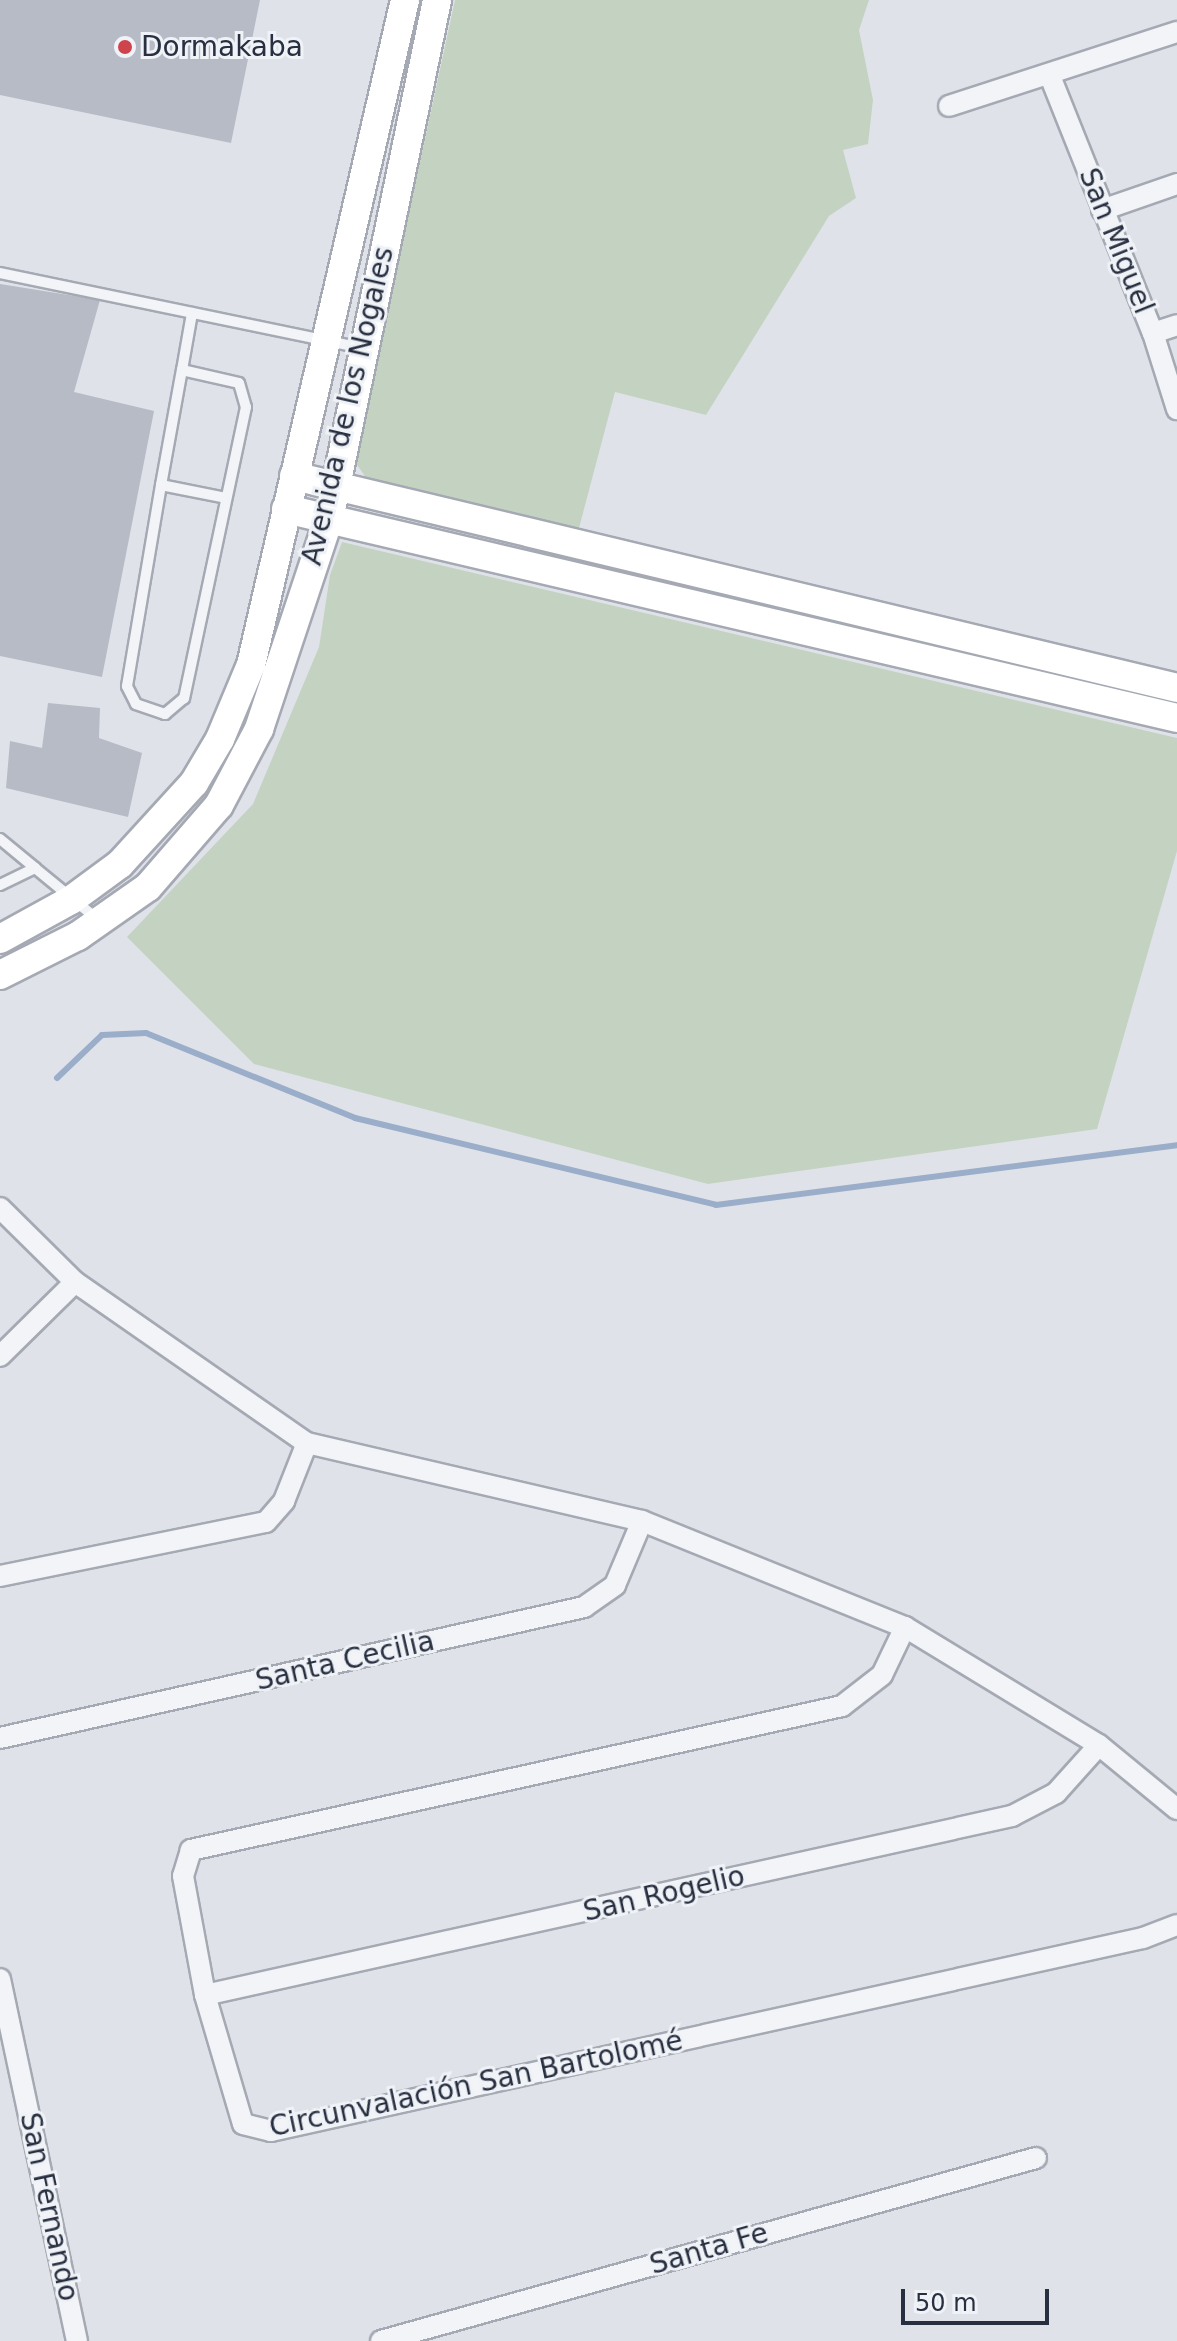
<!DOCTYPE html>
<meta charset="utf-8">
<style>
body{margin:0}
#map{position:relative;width:1177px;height:2341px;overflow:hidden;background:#e0e2e9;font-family:"DejaVu Sans",sans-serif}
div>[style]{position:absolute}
.green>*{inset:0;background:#c4d3c1}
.stream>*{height:6px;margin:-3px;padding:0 3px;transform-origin:3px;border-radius:3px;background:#9aadc9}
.building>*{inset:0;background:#b7bbc6}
.roads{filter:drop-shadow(2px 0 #a5a9b3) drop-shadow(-2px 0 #a5a9b3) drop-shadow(0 2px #a5a9b3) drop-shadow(0 -2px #a5a9b3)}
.lane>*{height:10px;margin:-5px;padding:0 5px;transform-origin:5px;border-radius:5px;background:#f2f4f7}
.street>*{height:20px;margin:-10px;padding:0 10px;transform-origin:10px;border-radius:10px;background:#f2f4f7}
.secondary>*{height:28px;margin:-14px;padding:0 14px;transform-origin:14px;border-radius:14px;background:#fff}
.dots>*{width:22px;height:22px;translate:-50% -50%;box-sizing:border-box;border:4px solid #eff2f6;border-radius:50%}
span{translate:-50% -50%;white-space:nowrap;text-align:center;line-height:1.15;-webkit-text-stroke:6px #eff2f6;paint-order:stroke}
.poi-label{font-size:28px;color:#282f40}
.left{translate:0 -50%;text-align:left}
.street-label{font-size:28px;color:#282f40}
.scale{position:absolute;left:901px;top:2289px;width:148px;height:36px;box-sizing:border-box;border:4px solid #282f40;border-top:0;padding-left:10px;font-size:24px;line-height:28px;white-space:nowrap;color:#282f40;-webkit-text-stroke:6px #eff2f6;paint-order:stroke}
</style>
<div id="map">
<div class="green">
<div style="clip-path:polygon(455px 0,869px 0,859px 30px,873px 100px,868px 144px,843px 150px,856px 198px,829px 216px,706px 415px,615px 392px,579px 528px,367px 479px,355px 462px)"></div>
<div style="clip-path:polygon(342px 542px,1177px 738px,1177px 851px,1097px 1129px,708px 1184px,254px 1064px,127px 937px,253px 804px,319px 647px,330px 575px)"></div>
</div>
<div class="stream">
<div style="left:57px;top:1078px;width:62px;rotate:-43.7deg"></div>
<div style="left:102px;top:1035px;width:44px;rotate:-2.6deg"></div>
<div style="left:146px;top:1033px;width:226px;rotate:22.1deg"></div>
<div style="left:355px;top:1118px;width:371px;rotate:13.5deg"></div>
<div style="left:716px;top:1205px;width:465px;rotate:-7.4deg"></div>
</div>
<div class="building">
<div style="clip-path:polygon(0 0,260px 0,231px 143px,0 95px)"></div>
<div style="clip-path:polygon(0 284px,100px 300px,74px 392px,154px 411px,102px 677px,0 656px)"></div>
<div style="clip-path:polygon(48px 703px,100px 708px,99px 738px,142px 753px,128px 817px,6px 788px,10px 741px,42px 748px)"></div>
</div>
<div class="roads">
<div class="lane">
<div style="left:0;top:273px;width:369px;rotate:11.7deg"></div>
<div style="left:182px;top:370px;width:58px;rotate:12.8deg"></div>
<div style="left:239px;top:383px;width:25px;rotate:74deg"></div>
<div style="left:246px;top:407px;width:298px;rotate:102deg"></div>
<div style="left:184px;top:698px;width:25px;rotate:140deg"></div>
<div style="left:165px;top:714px;width:31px;rotate:-161deg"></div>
<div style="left:136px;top:704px;width:20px;rotate:-117deg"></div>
<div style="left:127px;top:686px;width:204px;rotate:-80.4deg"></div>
<div style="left:161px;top:485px;width:117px;rotate:-79.7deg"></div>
<div style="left:182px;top:370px;width:58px;rotate:-80deg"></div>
<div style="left:161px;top:485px;width:66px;rotate:11.3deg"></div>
<div style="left:0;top:839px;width:45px;rotate:39.6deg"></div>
<div style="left:0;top:885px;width:39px;rotate:-26deg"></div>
<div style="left:35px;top:868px;width:79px;rotate:39.3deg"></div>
</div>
<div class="street">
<div style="left:1050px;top:76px;width:277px;rotate:68.2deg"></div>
<div style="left:1153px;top:333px;width:80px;rotate:72.5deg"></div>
<div style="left:949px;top:106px;width:240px;rotate:-18deg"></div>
<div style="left:1102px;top:210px;width:79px;rotate:-19.1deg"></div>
<div style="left:1153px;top:333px;width:25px;rotate:-18deg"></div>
<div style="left:0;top:1208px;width:105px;rotate:44.6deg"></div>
<div style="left:75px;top:1282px;width:282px;rotate:34.8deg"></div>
<div style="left:307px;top:1443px;width:344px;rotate:13.1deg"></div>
<div style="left:642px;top:1521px;width:284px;rotate:22deg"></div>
<div style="left:905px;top:1627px;width:227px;rotate:31.3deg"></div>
<div style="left:1099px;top:1745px;width:101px;rotate:39.4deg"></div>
<div style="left:0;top:1356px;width:105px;rotate:-44.6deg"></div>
<div style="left:0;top:1576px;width:271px;rotate:-11.5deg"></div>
<div style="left:266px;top:1522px;width:28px;rotate:-49deg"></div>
<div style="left:284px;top:1501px;width:62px;rotate:-68.4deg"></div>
<div style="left:905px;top:1627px;width:53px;rotate:115.6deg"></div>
<div style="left:882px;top:1675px;width:51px;rotate:142.2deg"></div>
<div style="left:842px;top:1706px;width:667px;rotate:167.53deg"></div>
<div style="left:191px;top:1850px;width:27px;rotate:107deg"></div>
<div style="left:183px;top:1876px;width:121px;rotate:79.5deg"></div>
<div style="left:205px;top:1995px;width:134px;rotate:73.6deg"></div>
<div style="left:243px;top:2124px;width:29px;rotate:14deg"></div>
<div style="left:271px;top:2131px;width:893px;rotate:-12.48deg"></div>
<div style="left:1143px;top:1938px;width:36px;rotate:-21deg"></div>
<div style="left:0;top:1738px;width:599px;rotate:-12.64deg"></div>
<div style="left:584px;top:1607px;width:38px;rotate:-35deg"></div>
<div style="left:615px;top:1585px;width:69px;rotate:-67.1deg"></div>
<div style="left:0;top:1979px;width:370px;rotate:78deg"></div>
<div style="left:205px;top:1995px;width:827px;rotate:-12.51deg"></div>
<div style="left:1012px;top:1816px;width:50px;rotate:-27.6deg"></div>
<div style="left:1056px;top:1793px;width:64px;rotate:-48.1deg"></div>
<div style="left:381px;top:2341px;width:680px;rotate:-15.61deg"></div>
</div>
<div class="secondary">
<div style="left:294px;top:476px;width:908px;rotate:13.5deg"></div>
<div style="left:286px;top:509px;width:915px;rotate:13.2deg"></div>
<div style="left:0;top:939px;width:81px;rotate:-28.8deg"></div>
<div style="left:71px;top:900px;width:61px;rotate:-36.3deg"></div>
<div style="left:120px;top:864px;width:110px;rotate:-47.6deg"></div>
<div style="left:194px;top:783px;width:51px;rotate:-59.4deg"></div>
<div style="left:220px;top:739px;width:80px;rotate:-67.3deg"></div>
<div style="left:251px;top:665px;width:683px;rotate:-76.96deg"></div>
<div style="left:0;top:975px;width:87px;rotate:-26.6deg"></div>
<div style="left:78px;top:936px;width:85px;rotate:-35deg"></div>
<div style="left:148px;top:887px;width:108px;rotate:-49.1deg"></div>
<div style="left:219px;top:805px;width:86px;rotate:-62.2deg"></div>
<div style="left:259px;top:729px;width:221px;rotate:-71.6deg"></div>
<div style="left:329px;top:519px;width:530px;rotate:-78.24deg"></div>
</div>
</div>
<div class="dots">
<div style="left:125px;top:47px;background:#cf434c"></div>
</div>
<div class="poi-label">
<span class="left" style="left:141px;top:47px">Dormakaba</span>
</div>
<div class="street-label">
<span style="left:1116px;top:241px;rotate:68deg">San Miguel</span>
<span style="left:348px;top:406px;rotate:-77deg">Avenida de los Nogales</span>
<span style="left:345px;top:1661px;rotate:-13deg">Santa Cecilia</span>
<span style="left:664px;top:1894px;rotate:-13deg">San Rogelio</span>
<span style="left:476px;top:2084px;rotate:-12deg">Circunvalación San Bartolomé</span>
<span style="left:49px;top:2207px;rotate:78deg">San Fernando</span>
<span style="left:709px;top:2249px;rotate:-16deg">Santa Fe</span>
</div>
<div class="scale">50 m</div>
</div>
